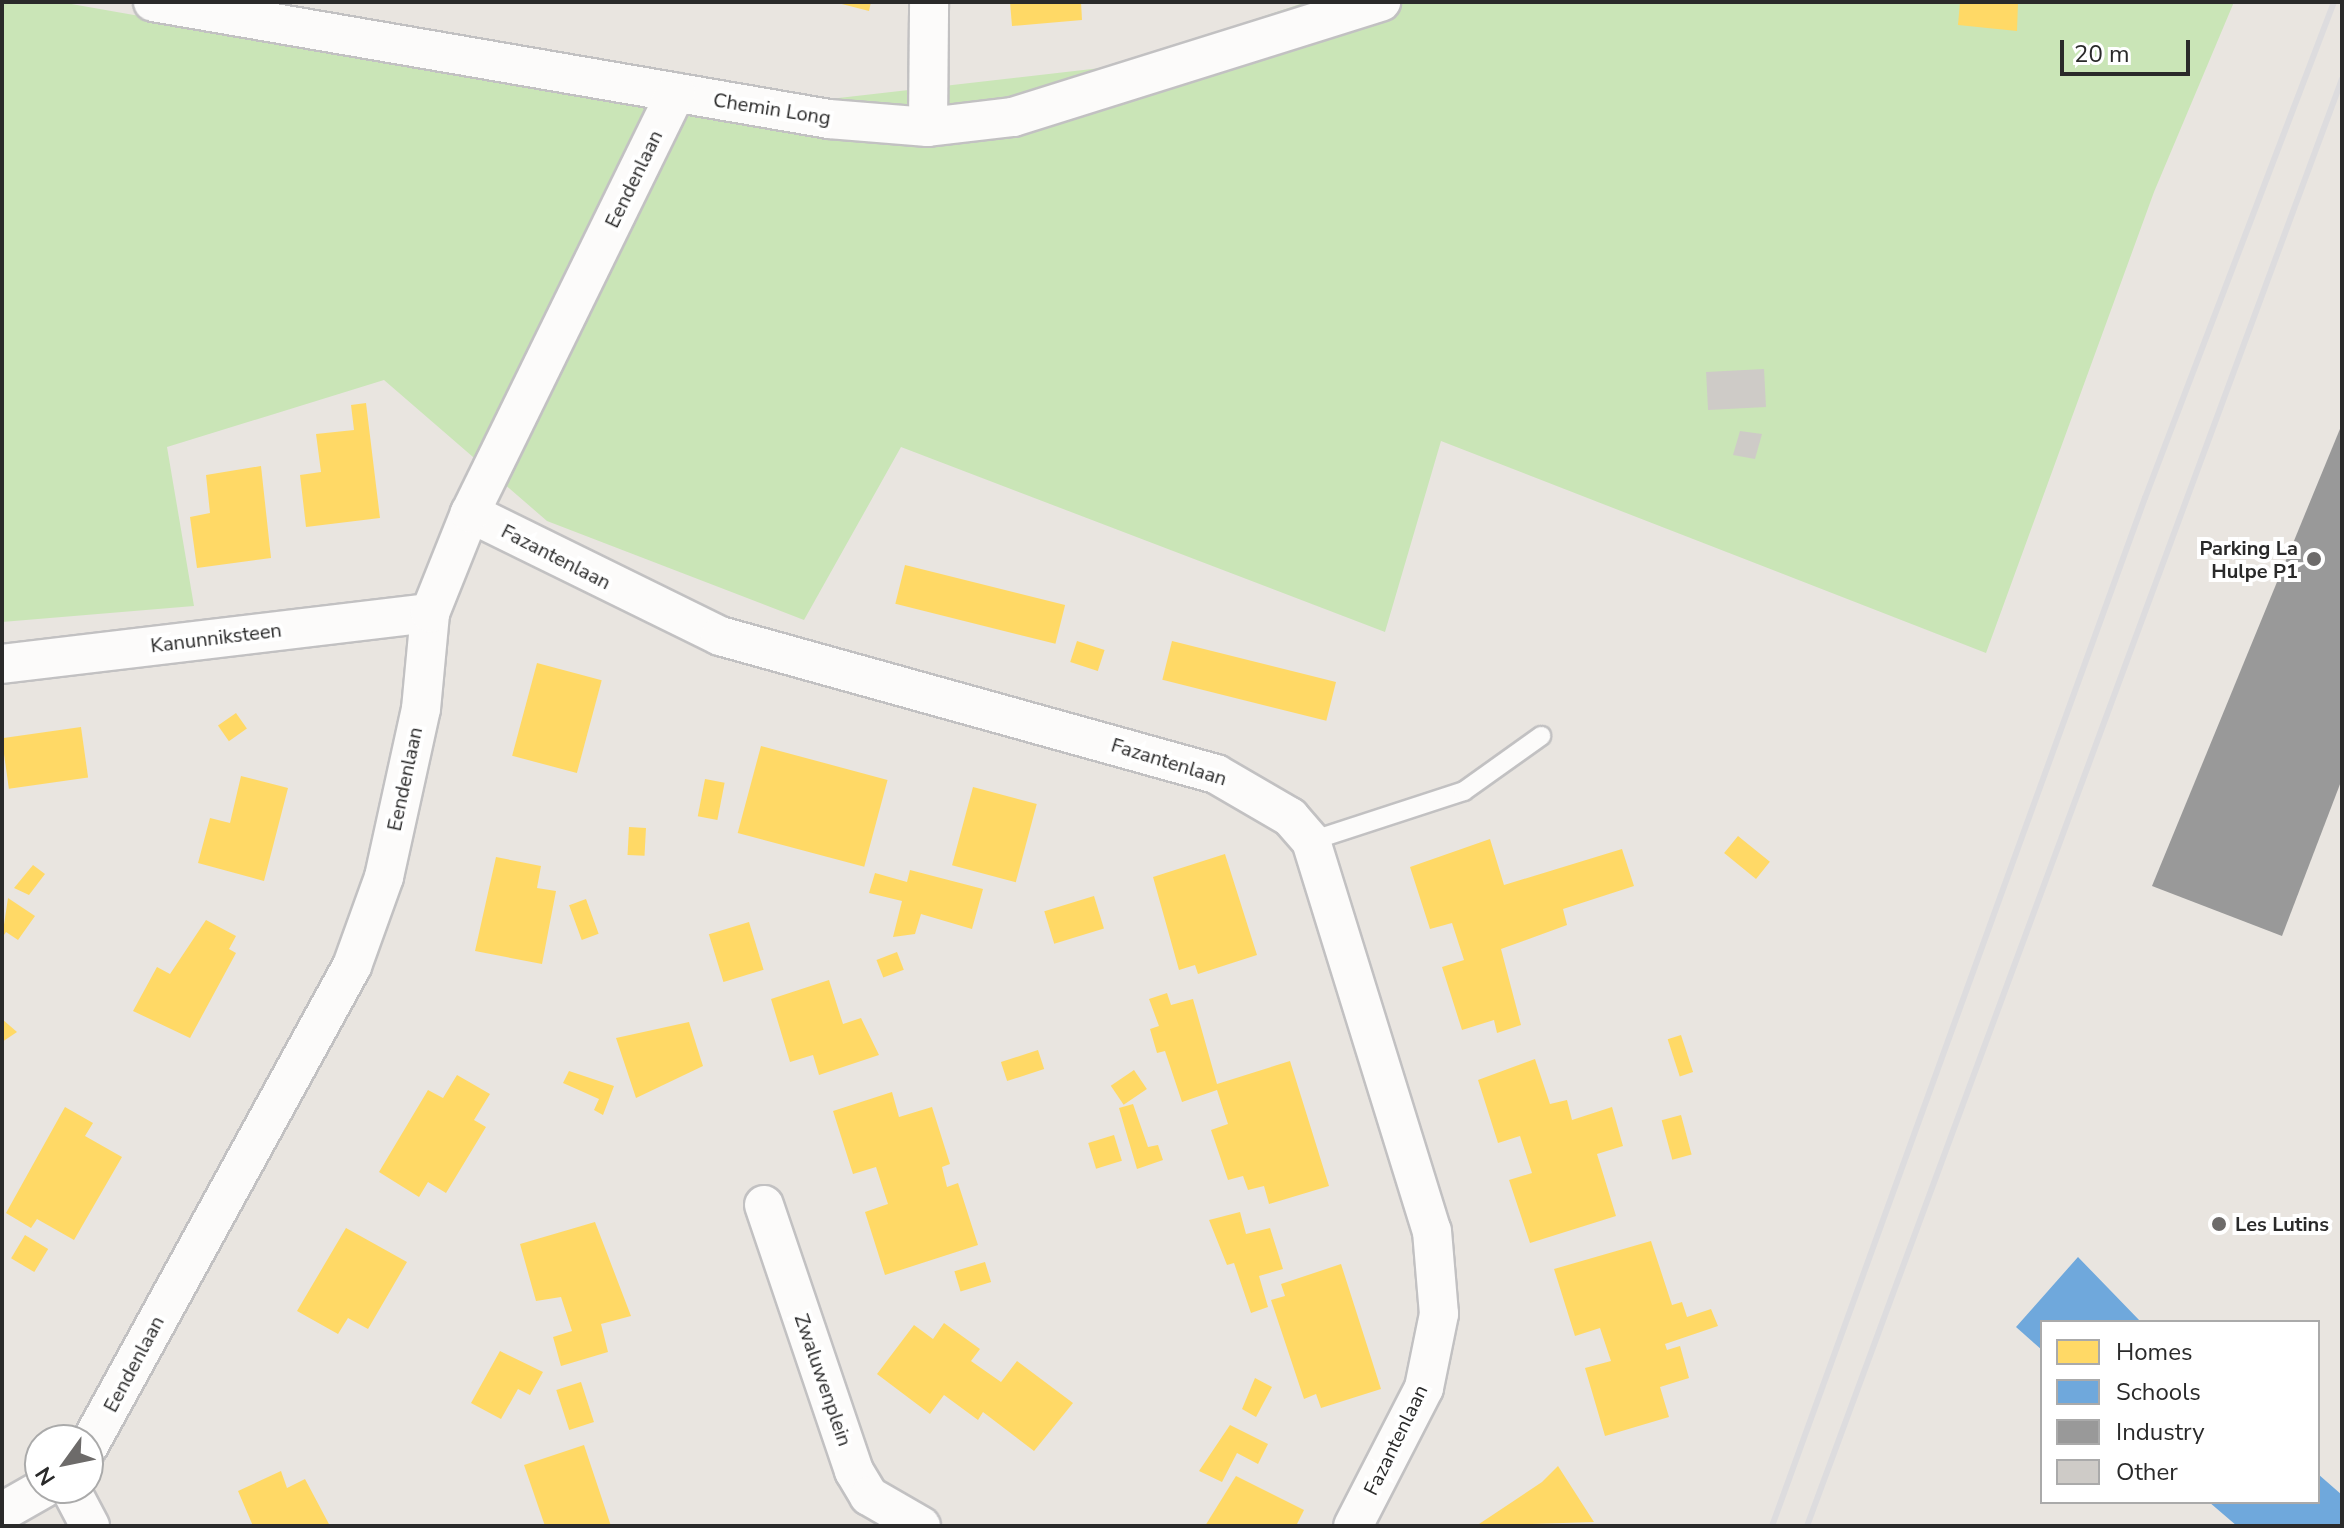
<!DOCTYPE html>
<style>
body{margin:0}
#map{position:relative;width:2344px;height:1528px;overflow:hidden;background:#e9e5e0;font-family:"Nunito Sans",sans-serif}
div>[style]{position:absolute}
.green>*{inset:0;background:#cae5b7}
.homes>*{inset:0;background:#ffd966;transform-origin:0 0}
.schools>*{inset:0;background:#6fa8dc}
.industry>*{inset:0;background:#999}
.building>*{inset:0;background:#cecbc7;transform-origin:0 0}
.roads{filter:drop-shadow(2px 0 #c2c1c2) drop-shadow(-2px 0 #c2c1c2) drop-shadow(0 2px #c2c1c2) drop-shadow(0 -2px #c2c1c2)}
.lane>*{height:18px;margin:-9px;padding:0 9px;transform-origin:9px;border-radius:9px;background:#fcfbfa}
.street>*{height:38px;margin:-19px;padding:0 19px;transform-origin:19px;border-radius:19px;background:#fcfbfa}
.rail>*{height:6px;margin:-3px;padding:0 3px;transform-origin:3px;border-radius:3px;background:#dddcde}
.dots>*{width:22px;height:22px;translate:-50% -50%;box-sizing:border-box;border:4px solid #fff;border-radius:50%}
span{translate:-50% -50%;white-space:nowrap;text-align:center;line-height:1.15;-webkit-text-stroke:8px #fff;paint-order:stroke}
.street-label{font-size:20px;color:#2a2a2a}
.poi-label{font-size:20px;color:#2a2a2a;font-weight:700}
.right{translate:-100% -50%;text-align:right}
.left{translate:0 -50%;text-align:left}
.frame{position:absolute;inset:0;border:4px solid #2a2a2a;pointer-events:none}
.legend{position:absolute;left:2040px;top:1320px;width:280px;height:184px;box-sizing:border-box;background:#fff;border:2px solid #aaa;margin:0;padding:10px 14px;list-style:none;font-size:24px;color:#2a2a2a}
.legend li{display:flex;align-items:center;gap:16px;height:40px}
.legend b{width:40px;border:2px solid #aaa}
.north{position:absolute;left:24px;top:1424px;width:80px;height:80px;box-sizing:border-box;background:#fff;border:2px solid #aaa;border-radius:50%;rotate:237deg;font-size:22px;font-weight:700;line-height:32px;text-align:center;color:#2a2a2a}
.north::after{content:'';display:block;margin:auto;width:28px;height:36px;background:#6d6b6a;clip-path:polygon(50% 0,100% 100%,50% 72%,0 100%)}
.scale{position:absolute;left:2060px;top:40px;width:130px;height:36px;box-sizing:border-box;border:4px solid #2a2a2a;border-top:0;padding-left:10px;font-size:24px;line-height:28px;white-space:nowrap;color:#2a2a2a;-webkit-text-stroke:6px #fff;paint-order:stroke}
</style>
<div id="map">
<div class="green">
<div style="clip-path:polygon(2px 2px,60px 2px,698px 114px,1118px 66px,1306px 2px,2234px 2px,2154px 192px,1986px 653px,1441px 441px,1385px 632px,901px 447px,804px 620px,547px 521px,384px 380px,167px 447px,194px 606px,2px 622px)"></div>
</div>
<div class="homes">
<div style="clip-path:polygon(834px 2px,871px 2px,869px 11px)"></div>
<div style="clip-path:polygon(1010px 2px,1081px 2px,1082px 20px,1012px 26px)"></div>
<div style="clip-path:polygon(1960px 2px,2018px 2px,2017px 31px,1958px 25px)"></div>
<div style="clip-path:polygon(366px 403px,380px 518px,306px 527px,300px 475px,321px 472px,316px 434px,354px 430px,351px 405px)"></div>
<div style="clip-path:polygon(261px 466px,271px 558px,197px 568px,190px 517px,210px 513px,206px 475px)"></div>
<div style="left:905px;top:565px;width:165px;height:40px;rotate:14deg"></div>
<div style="left:1077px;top:641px;width:29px;height:22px;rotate:18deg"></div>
<div style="left:1172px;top:641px;width:169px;height:40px;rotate:14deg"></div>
<div style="left:537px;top:663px;width:67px;height:96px;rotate:15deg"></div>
<div style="left:236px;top:713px;width:19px;height:22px;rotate:55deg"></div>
<div style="left:81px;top:727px;width:51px;height:80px;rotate:82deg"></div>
<div style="left:761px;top:746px;width:131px;height:90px;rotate:15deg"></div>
<div style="clip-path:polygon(241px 776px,288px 788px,264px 881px,198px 863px,210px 818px,230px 823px)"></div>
<div style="left:705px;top:779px;width:20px;height:38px;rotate:11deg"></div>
<div style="left:973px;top:787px;width:66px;height:81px;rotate:15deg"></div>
<div style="left:629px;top:827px;width:17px;height:28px;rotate:3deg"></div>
<div style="left:1738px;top:836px;width:41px;height:22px;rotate:39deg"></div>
<div style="clip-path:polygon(1490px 839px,1504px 885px,1622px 849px,1634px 886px,1563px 909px,1567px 925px,1501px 949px,1521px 1025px,1497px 1033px,1494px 1020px,1462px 1030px,1442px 967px,1464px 960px,1452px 923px,1430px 929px,1410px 867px)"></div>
<div style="clip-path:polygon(1225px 854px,1257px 955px,1198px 974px,1195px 965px,1179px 970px,1153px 877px)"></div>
<div style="clip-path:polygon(496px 857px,541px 866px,537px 888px,556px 891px,542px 964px,475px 951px)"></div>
<div style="clip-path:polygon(33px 865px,45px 874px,29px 895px,14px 888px)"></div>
<div style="clip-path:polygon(910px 870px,983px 889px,972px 929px,921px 914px,915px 934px,893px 937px,902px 901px,869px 893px,875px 873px,907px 882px)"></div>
<div style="left:1094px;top:896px;width:34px;height:52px;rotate:73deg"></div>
<div style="clip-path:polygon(8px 898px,35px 916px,18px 940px,6px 932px,2px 938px)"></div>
<div style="left:586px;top:899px;width:37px;height:18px;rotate:70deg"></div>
<div style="clip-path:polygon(206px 920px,236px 936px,229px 949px,236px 953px,190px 1038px,133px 1011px,157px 967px,170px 974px)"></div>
<div style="left:749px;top:922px;width:50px;height:42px;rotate:73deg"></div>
<div style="left:897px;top:952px;width:19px;height:22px;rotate:69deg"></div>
<div style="clip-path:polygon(829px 980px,843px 1024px,861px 1018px,879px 1055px,819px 1075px,813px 1055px,790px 1062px,771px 999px)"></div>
<div style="clip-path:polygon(1167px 993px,1171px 1005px,1193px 999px,1217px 1084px,1290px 1061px,1329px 1186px,1269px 1204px,1264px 1186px,1248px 1190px,1243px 1176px,1228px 1180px,1211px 1130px,1228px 1124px,1217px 1090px,1182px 1102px,1165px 1051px,1157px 1053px,1150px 1029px,1159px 1026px,1149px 999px)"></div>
<div style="clip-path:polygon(2px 1019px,17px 1032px,2px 1042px)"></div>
<div style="clip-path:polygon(689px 1022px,703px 1066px,636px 1098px,616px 1038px)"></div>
<div style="left:1681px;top:1035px;width:39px;height:14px;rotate:72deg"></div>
<div style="left:1038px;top:1050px;width:20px;height:39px;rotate:72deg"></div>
<div style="clip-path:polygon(1535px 1059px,1550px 1104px,1567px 1100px,1572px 1120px,1612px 1107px,1623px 1146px,1597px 1154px,1616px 1216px,1530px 1243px,1509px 1180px,1532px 1173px,1520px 1136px,1498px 1143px,1478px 1080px)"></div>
<div style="left:1134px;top:1070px;width:23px;height:28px;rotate:56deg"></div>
<div style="clip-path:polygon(569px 1071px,614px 1086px,603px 1115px,594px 1110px,599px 1099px,563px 1083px)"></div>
<div style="clip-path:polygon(457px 1075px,490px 1094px,474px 1120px,486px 1127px,446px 1193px,428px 1182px,419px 1197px,379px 1172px,428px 1090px,443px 1098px)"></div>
<div style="clip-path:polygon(892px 1092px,899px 1117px,932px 1107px,950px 1164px,942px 1167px,947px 1187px,958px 1183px,978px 1245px,885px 1275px,865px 1212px,888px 1204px,876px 1167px,853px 1174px,833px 1111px)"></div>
<div style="clip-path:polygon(1133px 1104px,1148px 1147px,1158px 1145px,1163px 1160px,1137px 1169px,1119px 1108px)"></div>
<div style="clip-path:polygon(65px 1107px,93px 1123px,85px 1136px,122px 1157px,74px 1240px,37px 1219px,31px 1228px,6px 1213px)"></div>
<div style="left:1681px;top:1115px;width:41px;height:20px;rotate:75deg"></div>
<div style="left:1114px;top:1135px;width:27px;height:27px;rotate:73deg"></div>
<div style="clip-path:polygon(1240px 1212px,1246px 1234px,1270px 1228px,1283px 1269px,1259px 1276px,1268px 1307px,1251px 1313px,1234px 1263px,1227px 1265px,1209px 1220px)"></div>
<div style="clip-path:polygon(595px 1222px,631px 1316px,601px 1324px,608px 1352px,561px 1366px,553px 1337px,572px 1331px,561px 1297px,536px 1301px,520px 1244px)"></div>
<div style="clip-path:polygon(346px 1228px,407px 1262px,368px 1329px,348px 1318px,338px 1334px,297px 1311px)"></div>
<div style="left:25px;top:1235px;width:27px;height:27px;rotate:31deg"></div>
<div style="clip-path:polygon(1651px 1241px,1672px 1305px,1682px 1302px,1687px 1317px,1711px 1309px,1718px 1326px,1665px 1344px,1667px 1350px,1680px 1346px,1689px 1378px,1660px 1387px,1669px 1417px,1605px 1436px,1585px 1368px,1611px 1361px,1600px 1328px,1575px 1336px,1554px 1269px)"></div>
<div style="left:985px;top:1262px;width:21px;height:32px;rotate:73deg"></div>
<div style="clip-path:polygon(1341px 1264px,1381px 1389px,1321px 1408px,1316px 1394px,1304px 1399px,1271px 1300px,1285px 1296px,1281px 1284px)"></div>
<div style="clip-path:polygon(944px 1323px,980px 1349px,971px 1361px,1001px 1382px,1017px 1361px,1073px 1403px,1034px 1451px,983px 1412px,978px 1420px,944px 1395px,930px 1414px,877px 1374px,914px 1325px,933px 1339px)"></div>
<div style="clip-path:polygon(500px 1351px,543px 1372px,530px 1395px,518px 1389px,501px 1419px,471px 1403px)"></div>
<div style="clip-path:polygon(1255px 1378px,1272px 1387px,1256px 1417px,1242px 1409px)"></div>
<div style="left:581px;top:1382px;width:42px;height:26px;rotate:72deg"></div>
<div style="clip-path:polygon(1230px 1425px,1268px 1444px,1258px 1464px,1237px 1453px,1222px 1482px,1199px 1471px)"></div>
<div style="clip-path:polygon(584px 1445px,611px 1526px,545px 1526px,524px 1465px)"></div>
<div style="clip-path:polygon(1558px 1466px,1594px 1522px,1476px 1526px,1542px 1482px)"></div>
<div style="clip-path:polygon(281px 1471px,287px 1488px,305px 1479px,330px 1526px,253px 1526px,238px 1491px)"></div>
<div style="clip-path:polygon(1236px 1476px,1304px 1510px,1296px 1526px,1205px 1526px)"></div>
</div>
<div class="schools">
<div style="clip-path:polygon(2078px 1257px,2141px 1322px,2042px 1322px,2042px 1350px,2016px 1327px)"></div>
<div style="clip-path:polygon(2318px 1474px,2342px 1495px,2342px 1526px,2237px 1526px,2209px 1502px,2318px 1502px)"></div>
</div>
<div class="industry">
<div style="clip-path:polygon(2342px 424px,2342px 779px,2282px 936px,2152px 886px)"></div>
</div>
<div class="building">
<div style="left:1764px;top:369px;width:38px;height:58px;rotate:87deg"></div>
<div style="clip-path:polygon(1740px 431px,1762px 434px,1755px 459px,1733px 455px)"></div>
</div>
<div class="roads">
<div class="lane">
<div style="left:1311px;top:841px;width:161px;rotate:-18.1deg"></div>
<div style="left:1464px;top:791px;width:95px;rotate:-35.5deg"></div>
</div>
<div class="street">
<div style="left:153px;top:2px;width:686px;rotate:9.82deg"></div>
<div style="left:829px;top:119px;width:99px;rotate:4.6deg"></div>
<div style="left:928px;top:127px;width:86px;rotate:-6.7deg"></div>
<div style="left:1013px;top:117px;width:386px;rotate:-17.4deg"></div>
<div style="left:928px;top:127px;width:125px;rotate:-89.5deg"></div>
<div style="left:470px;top:513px;width:279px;rotate:26.2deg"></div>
<div style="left:720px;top:636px;width:515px;rotate:15.55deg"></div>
<div style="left:1216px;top:774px;width:86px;rotate:30.2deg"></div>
<div style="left:1290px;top:817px;width:32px;rotate:49deg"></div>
<div style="left:1311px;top:841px;width:408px;rotate:72.8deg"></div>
<div style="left:1432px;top:1231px;width:83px;rotate:85.2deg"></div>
<div style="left:1439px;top:1314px;width:76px;rotate:101.5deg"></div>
<div style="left:1424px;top:1388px;width:155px;rotate:117.2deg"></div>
<div style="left:2px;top:664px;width:431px;rotate:-6.8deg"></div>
<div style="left:764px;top:1205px;width:281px;rotate:71.3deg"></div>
<div style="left:854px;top:1471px;width:29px;rotate:59deg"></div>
<div style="left:869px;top:1496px;width:60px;rotate:30deg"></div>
<div style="left:88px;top:1447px;width:549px;rotate:-61.24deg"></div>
<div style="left:352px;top:966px;width:95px;rotate:-70.2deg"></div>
<div style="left:384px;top:877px;width:172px;rotate:-77.6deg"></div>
<div style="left:421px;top:709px;width:96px;rotate:-84.6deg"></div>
<div style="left:430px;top:613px;width:108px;rotate:-68.2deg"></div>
<div style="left:470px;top:513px;width:468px;rotate:-63.9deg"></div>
<div style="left:70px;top:1488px;width:43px;rotate:62.2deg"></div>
<div style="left:2px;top:1512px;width:48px;rotate:-29.7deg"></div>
</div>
</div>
<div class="rail">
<div style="left:1772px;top:1526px;width:1094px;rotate:-70.06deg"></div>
<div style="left:2145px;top:498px;width:531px;rotate:-69.14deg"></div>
<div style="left:1807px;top:1526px;width:1543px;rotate:-69.71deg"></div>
</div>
<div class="dots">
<div style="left:2314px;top:559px;background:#6d6b6a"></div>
<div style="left:2219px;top:1224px;background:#6d6b6a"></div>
</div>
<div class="street-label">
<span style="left:772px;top:109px;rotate:9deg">Chemin Long</span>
<span style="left:634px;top:179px;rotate:-64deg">Eendenlaan</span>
<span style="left:556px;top:557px;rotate:27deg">Fazantenlaan</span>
<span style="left:216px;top:638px;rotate:-7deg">Kanunniksteen</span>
<span style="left:1169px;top:762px;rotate:17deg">Fazantenlaan</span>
<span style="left:405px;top:779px;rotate:-78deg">Eendenlaan</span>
<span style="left:134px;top:1364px;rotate:-62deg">Eendenlaan</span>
<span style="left:823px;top:1380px;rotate:71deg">Zwaluwenplein</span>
<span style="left:1396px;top:1440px;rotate:-64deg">Fazantenlaan</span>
</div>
<div class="poi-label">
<span class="right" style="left:2298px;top:560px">Parking La<br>Hulpe P1</span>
<span class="left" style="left:2235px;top:1224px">Les Lutins</span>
</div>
<div class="frame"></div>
<ul class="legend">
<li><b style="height:22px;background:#ffd966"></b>Homes</li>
<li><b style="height:22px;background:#6fa8dc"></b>Schools</li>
<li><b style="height:22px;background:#999"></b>Industry</li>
<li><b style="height:22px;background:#cecbc7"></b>Other</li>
</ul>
<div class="north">N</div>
<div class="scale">20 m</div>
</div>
